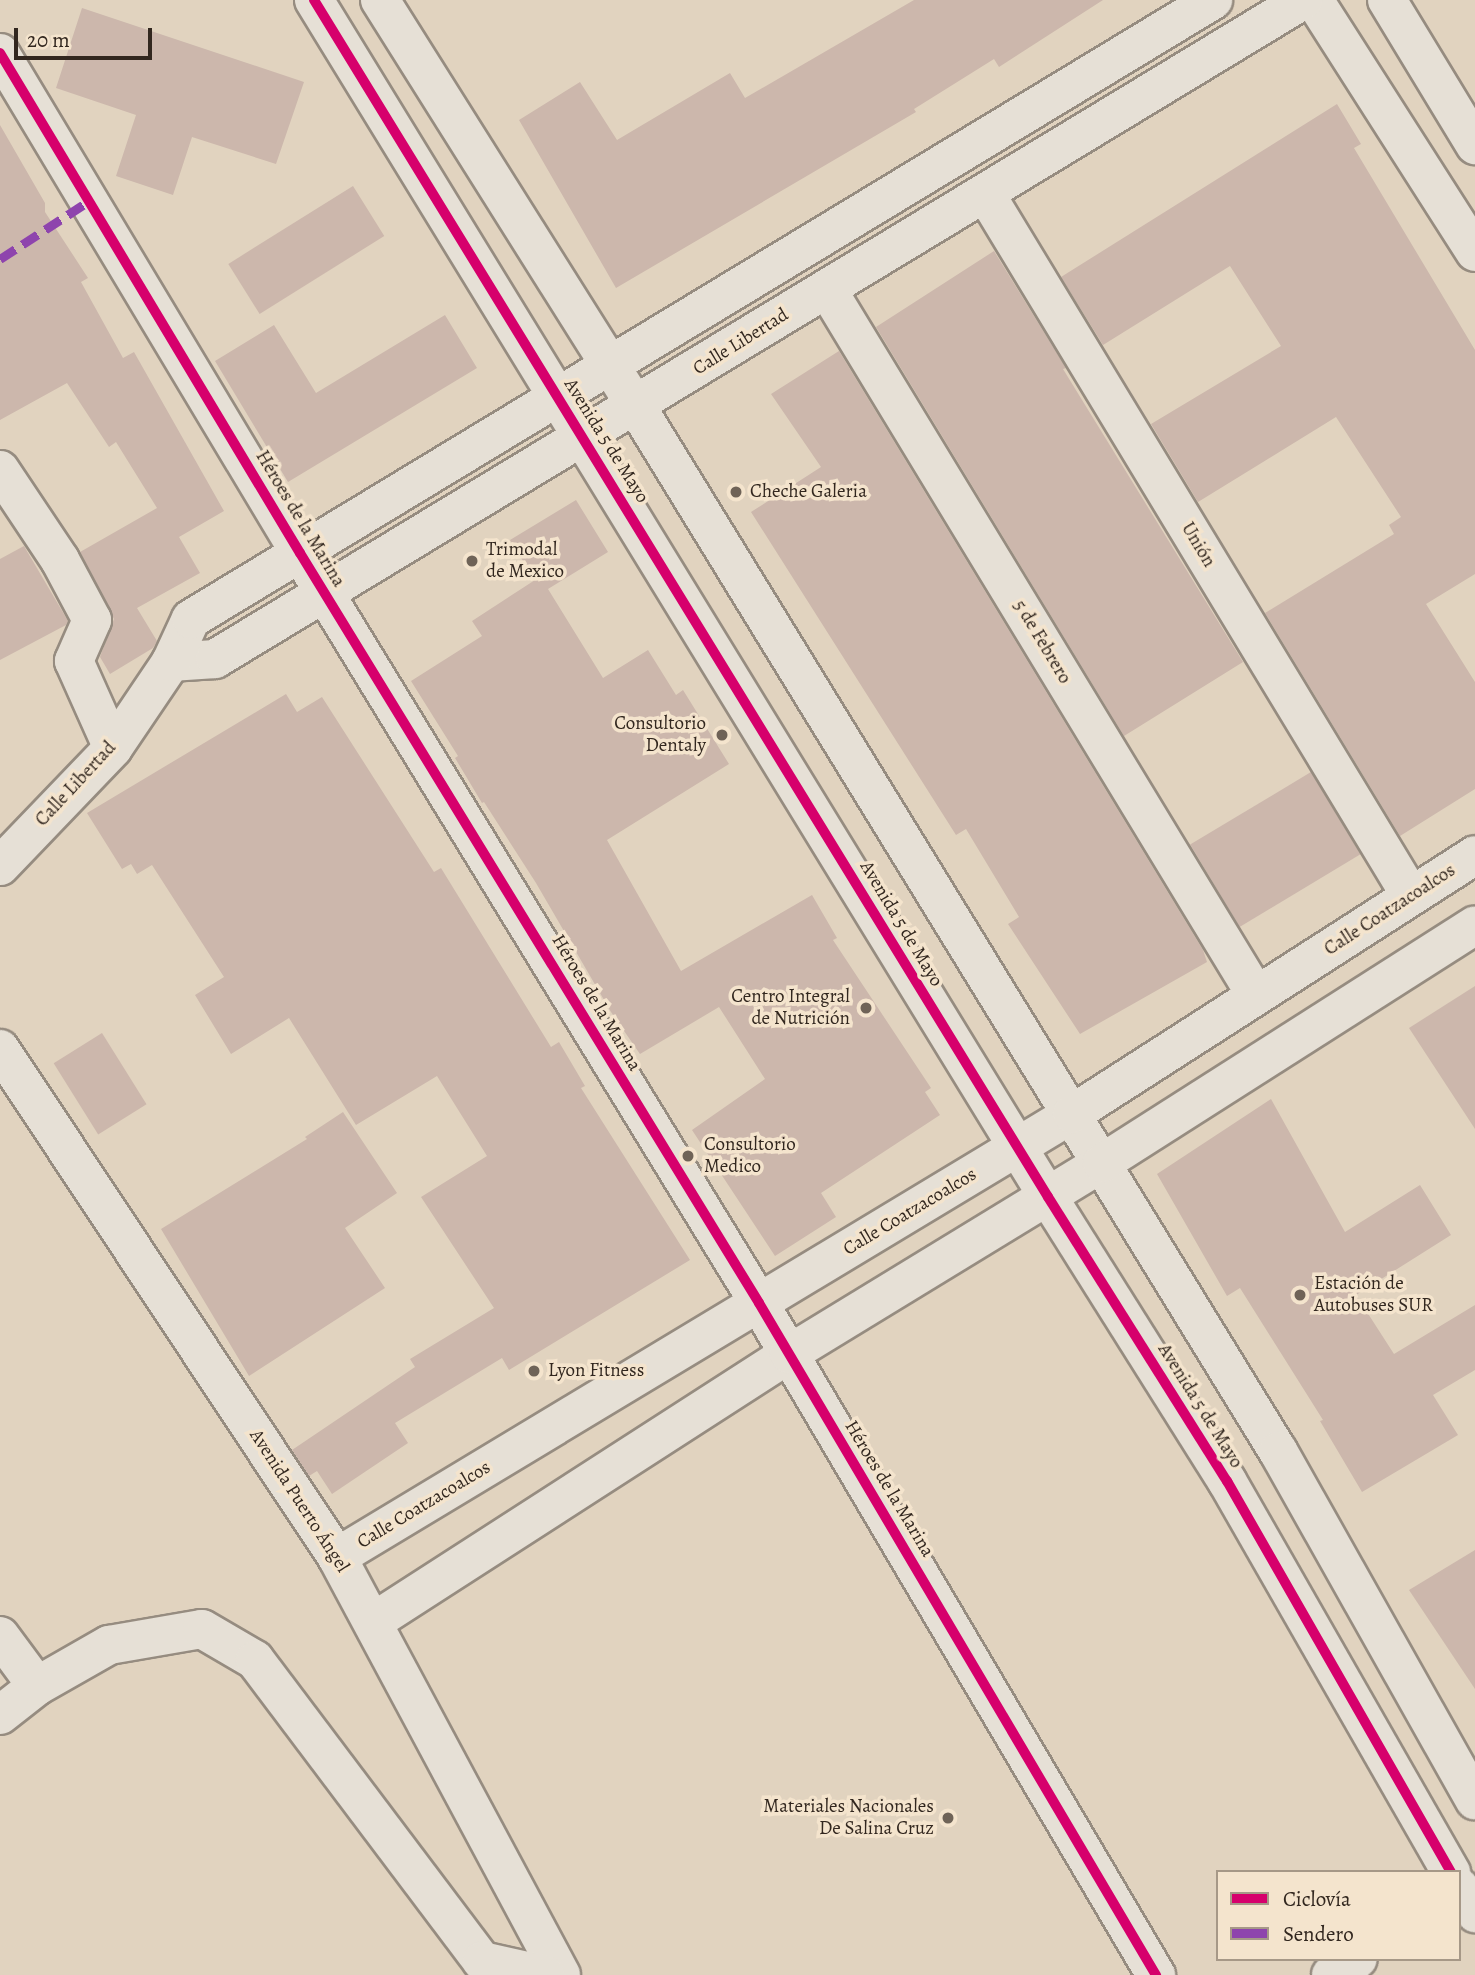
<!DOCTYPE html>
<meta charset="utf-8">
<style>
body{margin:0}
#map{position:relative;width:1475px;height:1975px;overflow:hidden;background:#e1d3bf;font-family:Alegreya,serif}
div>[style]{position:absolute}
.building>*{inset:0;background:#ccb7ac;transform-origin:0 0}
.roads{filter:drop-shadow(2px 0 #968c80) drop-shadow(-2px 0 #968c80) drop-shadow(0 2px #968c80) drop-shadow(0 -2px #968c80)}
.minor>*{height:38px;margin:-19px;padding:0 19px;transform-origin:19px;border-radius:19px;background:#e6e0d6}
.quiet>*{height:9px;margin-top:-4.5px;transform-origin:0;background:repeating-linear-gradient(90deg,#8e44ad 0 18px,transparent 0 27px)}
.cycleway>*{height:10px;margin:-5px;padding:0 5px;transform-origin:5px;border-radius:5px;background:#d6006c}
.dots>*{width:19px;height:19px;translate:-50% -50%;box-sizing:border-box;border:4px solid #f4e4cd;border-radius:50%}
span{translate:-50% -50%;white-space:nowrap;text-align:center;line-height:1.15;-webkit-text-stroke:7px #f4e4cd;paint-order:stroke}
.street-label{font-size:19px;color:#32271f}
.poi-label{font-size:19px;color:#32271f}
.left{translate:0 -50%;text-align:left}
.right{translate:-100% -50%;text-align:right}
.legend{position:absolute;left:1216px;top:1870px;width:245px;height:91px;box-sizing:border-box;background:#f4e4cd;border:2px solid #a69887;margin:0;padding:9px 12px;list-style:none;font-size:21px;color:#32271f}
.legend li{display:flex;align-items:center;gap:14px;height:35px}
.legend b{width:35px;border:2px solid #a69887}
.scale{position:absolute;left:14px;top:28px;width:138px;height:32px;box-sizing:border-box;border:4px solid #32271f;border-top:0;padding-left:9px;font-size:21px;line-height:24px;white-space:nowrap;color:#32271f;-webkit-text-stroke:5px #f4e4cd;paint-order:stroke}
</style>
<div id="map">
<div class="building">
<div style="clip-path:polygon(914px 0,1103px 0,999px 67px,994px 59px,914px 109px,916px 112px,616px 288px,519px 120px,580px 82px,617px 140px,730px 73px,745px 98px)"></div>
<div style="clip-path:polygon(82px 8px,304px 82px,276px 164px,192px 137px,173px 195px,116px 176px,136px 115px,56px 88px)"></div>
<div style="clip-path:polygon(1337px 104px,1361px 144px,1354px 148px,1475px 350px,1475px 574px,1426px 604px,1475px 682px,1475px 789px,1400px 836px,1265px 613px,1394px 534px,1389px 525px,1401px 517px,1336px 417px,1198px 502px,1151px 424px,1281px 346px,1230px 266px,1103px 345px,1061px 277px)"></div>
<div style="clip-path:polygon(0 125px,45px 203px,45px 212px,88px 278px,81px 282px,123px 358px,134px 352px,224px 511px,179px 537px,200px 573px,137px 608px,157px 641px,153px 648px,110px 674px,100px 657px,114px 619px,80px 552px,157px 508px,116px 442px,109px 447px,67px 383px,0 420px)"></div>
<div style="left:353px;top:186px;width:59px;height:147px;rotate:58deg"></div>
<div style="clip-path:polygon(994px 251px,1066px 368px,1063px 369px,1243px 662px,1124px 736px,876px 327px)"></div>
<div style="clip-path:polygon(445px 315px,477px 368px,288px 482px,215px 361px,274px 325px,316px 393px)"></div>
<div style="clip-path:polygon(839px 351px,1203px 950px,1207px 962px,1080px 1034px,1008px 924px,1019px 917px,966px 829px,956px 835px,751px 512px,821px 467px,771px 394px)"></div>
<div style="clip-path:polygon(576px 500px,608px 552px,548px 589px,603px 678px,648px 650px,676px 695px,683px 690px,729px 764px,607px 840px,681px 971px,812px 895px,837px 938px,833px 940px,931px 1088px,925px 1092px,940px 1115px,821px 1193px,836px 1217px,775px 1256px,692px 1130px,765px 1079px,719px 1007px,640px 1054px,611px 1012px,536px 883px,484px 802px,482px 803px,455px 758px,458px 756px,411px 681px,482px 636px,472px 621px,535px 580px,510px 540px)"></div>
<div style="clip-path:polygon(24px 546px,68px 621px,66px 625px,0 660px,0 559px)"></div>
<div style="clip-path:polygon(286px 694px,297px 712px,322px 697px,434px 872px,441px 868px,551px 1047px,559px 1042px,585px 1086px,581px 1088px,690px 1260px,509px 1370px,502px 1358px,395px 1423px,408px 1443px,332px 1494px,317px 1471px,309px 1476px,292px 1450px,415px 1367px,410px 1359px,494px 1308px,421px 1197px,487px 1156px,437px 1076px,356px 1125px,289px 1018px,231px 1054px,195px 995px,224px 977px,152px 865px,137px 874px,131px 864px,122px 869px,87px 813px)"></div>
<div style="left:1311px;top:772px;width:96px;height:141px;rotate:59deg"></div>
<div style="clip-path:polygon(1475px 986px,1475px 1129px,1409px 1028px)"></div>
<div style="left:102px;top:1033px;width:84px;height:57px;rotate:58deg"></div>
<div style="clip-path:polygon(1271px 1099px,1345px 1232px,1420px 1185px,1451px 1235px,1356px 1295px,1394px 1354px,1475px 1305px,1475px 1370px,1433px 1395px,1458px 1435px,1362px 1492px,1320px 1421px,1323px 1420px,1240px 1288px,1227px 1296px,1157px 1174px)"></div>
<div style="clip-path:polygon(343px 1112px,397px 1193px,345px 1228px,385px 1288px,249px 1376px,161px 1229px,307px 1139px,305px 1137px)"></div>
<div style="clip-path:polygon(1475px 1550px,1475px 1689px,1409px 1590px)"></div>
</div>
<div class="roads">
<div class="minor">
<div style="left:314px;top:0;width:1404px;rotate:58.48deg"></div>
<div style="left:1048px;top:1197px;width:336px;rotate:57.8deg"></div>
<div style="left:1227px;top:1481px;width:451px;rotate:60.2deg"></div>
<div style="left:380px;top:0;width:480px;rotate:57.8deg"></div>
<div style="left:636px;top:406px;width:1226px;rotate:58.44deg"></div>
<div style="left:1278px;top:1451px;width:401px;rotate:60.6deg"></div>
<div style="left:1314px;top:0;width:299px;rotate:57.4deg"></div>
<div style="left:1387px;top:0;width:170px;rotate:58.7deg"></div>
<div style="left:0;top:53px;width:583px;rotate:59.04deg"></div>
<div style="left:300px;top:553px;width:879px;rotate:58.53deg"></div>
<div style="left:759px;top:1303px;width:781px;rotate:59.43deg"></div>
<div style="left:985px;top:193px;width:822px;rotate:58.79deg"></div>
<div style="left:827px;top:289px;width:826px;rotate:58.72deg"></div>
<div style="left:0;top:470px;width:108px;rotate:56.3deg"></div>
<div style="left:60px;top:560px;width:68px;rotate:61.9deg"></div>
<div style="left:92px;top:620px;width:45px;rotate:113.7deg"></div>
<div style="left:74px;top:661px;width:95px;rotate:65.9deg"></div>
<div style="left:171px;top:662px;width:44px;rotate:-3.9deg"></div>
<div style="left:215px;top:659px;width:1272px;rotate:-31.2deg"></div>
<div style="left:0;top:866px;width:163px;rotate:-46.2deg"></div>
<div style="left:113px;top:748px;width:104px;rotate:-56deg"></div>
<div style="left:171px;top:662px;width:47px;rotate:-65.1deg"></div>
<div style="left:191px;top:619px;width:1195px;rotate:-31.2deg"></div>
<div style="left:0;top:1049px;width:610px;rotate:56.44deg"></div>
<div style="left:337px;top:1557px;width:474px;rotate:61.8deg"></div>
<div style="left:337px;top:1557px;width:858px;rotate:-31.08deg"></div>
<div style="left:1072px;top:1114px;width:479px;rotate:-32.7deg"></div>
<div style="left:373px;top:1622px;width:495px;rotate:-32.8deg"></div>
<div style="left:789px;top:1354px;width:367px;rotate:-31.4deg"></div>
<div style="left:1102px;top:1163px;width:442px;rotate:-32.5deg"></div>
<div style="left:0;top:1636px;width:62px;rotate:53.5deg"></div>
<div style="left:0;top:1715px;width:47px;rotate:-38.1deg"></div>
<div style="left:37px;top:1686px;width:83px;rotate:-29.7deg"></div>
<div style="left:109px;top:1645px;width:94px;rotate:-9.8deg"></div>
<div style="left:202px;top:1629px;width:61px;rotate:30.3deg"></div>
<div style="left:255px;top:1660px;width:377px;rotate:53deg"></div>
<div style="left:482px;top:1961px;width:65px;rotate:12.5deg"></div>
<div style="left:1459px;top:1887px;width:31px;rotate:58deg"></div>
<div style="left:1331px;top:1975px;width:31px;rotate:-31deg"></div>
</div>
</div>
<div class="quiet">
<div style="left:0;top:259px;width:106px;rotate:-33.1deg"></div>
</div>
<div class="cycleway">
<div style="left:314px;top:0;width:1404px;rotate:58.48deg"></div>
<div style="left:1048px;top:1197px;width:336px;rotate:57.8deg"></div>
<div style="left:1227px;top:1481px;width:451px;rotate:60.2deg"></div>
<div style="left:0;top:53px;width:583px;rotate:59.04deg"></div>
<div style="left:300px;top:553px;width:879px;rotate:58.53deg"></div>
<div style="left:759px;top:1303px;width:781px;rotate:59.43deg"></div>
</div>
<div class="dots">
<div style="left:736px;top:492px;background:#6f6357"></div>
<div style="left:472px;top:561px;background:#6f6357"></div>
<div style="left:722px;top:735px;background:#6f6357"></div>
<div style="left:866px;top:1008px;background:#6f6357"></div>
<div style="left:688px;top:1156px;background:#6f6357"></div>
<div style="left:1300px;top:1295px;background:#6f6357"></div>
<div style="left:534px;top:1371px;background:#6f6357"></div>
<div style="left:948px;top:1818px;background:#6f6357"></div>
</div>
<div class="street-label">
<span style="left:741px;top:342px;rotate:-32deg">Calle Libertad</span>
<span style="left:606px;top:441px;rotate:58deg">Avenida 5 de Mayo</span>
<span style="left:300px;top:519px;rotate:59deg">Héroes de la Marina</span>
<span style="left:1198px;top:545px;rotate:59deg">Unión</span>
<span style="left:1042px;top:642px;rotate:59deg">5 de Febrero</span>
<span style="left:76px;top:784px;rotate:-47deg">Calle Libertad</span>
<span style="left:1390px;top:910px;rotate:-33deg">Calle Coatzacoalcos</span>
<span style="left:901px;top:924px;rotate:59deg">Avenida 5 de Mayo</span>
<span style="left:596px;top:1003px;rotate:59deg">Héroes de la Marina</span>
<span style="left:910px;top:1212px;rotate:-31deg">Calle Coatzacoalcos</span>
<span style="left:1200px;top:1406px;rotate:58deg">Avenida 5 de Mayo</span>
<span style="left:889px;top:1489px;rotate:59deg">Héroes de la Marina</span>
<span style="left:299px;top:1501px;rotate:57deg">Avenida Puerto Ángel</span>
<span style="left:424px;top:1505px;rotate:-31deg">Calle Coatzacoalcos</span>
</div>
<div class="poi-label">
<span class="left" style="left:750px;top:492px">Cheche Galeria</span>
<span class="left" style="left:486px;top:561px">Trimodal<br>de Mexico</span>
<span class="right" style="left:706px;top:735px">Consultorio<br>Dentaly</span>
<span class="right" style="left:850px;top:1008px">Centro Integral<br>de Nutrición</span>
<span class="left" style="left:704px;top:1156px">Consultorio<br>Medico</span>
<span class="left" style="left:1314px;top:1295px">Estación de<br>Autobuses SUR</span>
<span class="left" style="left:548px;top:1371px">Lyon Fitness</span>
<span class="right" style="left:934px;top:1818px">Materiales Nacionales<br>De Salina Cruz</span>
</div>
<ul class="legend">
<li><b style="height:9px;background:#d6006c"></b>Ciclovía</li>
<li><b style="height:9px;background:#8e44ad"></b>Sendero</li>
</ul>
<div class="scale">20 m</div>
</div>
